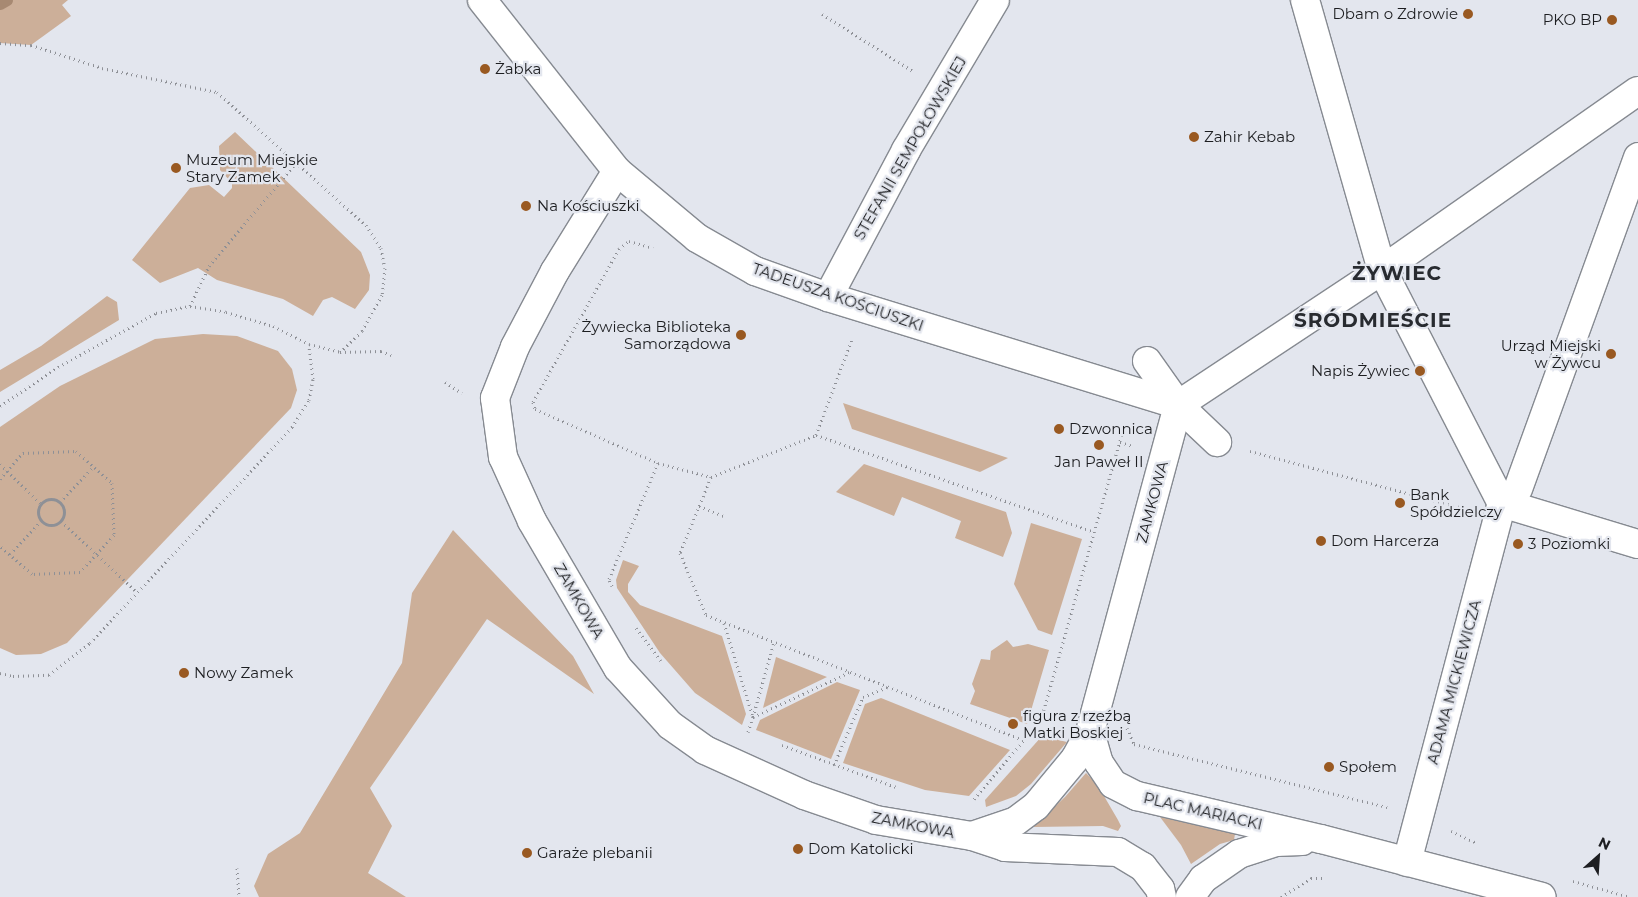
<!DOCTYPE html>
<meta charset="utf-8">
<style>
body{margin:0}
#map{position:relative;width:1638px;height:897px;overflow:hidden;background:#e3e6ee;font-family:Montserrat,sans-serif}
div>[style]{position:absolute}
.green>*{inset:0;background:#ccaf99}
.stream>*{height:11px;margin:-5.5px;padding:0 5.5px;transform-origin:5.5px;border-radius:5.5px;background:#a78972}
.path>*{height:3px;margin-top:-1.5px;transform-origin:0;background:repeating-linear-gradient(90deg,#8e9096 0 1px,transparent 0 5px)}
.path>.ring{margin:-1.5px;padding:0;box-sizing:content-box;background:none;border:3px solid #8e9096;border-radius:50%}
.roads{filter:drop-shadow(1px 0 #868a91) drop-shadow(-1px 0 #868a91) drop-shadow(0 1px #868a91) drop-shadow(0 -1px #868a91)}
.minor>*{height:28px;margin:-14px;padding:0 14px;transform-origin:14px;border-radius:14px;background:#fff}
.dots>*{width:14px;height:14px;translate:-50% -50%;box-sizing:border-box;border:2px solid #e3e6ee;border-radius:50%}
span{translate:-50% -50%;white-space:nowrap;text-align:center;line-height:1.15;-webkit-text-stroke:4.5px #e3e6ee;paint-order:stroke}
.poi-label{font-size:15px;color:#1d1e21}
.right{translate:-100% -50%;text-align:right}
.left{translate:0 -50%;text-align:left}
.street-label{font-size:15px;color:#1d1e21}
.district-label{font-size:20px;color:#282b30;font-weight:700;letter-spacing:1px}
.north{position:absolute;left:1573px;top:832px;width:50px;height:50px;-webkit-text-stroke:4px #e3e6ee;paint-order:stroke;rotate:26deg;font-size:14px;font-weight:700;line-height:20px;text-align:center;color:#1d1e21}
.north::after{content:'';display:block;margin:auto;width:18px;height:22px;background:#1d1e21;clip-path:polygon(50% 0,100% 100%,50% 72%,0 100%)}
</style>
<div id="map">
<div class="green">
<div style="clip-path:polygon(0 0,68px 0,62px 5px,71px 16px,31px 45px,0 43px)"></div>
<div style="clip-path:polygon(235px 132px,361px 252px,370px 275px,369px 290px,355px 309px,332px 297px,323px 300px,313px 316px,283px 299px,217px 280px,198px 268px,160px 283px,132px 260px,190px 188px,209px 185px,224px 197px,232px 188px,232px 183px,220px 170px,219px 146px)"></div>
<div style="clip-path:polygon(107px 296px,117px 302px,119px 320px,0 392px,0 370px,41px 346px)"></div>
<div style="clip-path:polygon(203px 334px,237px 336px,278px 351px,292px 369px,297px 390px,291px 408px,67px 643px,41px 654px,16px 655px,0 648px,0 427px,60px 386px,155px 339px)"></div>
<div style="clip-path:polygon(843px 403px,1008px 458px,980px 472px,852px 429px)"></div>
<div style="clip-path:polygon(864px 464px,1006px 512px,1012px 533px,1003px 557px,955px 538px,961px 521px,902px 497px,894px 516px,836px 492px)"></div>
<div style="clip-path:polygon(1031px 523px,1082px 539px,1052px 635px,1038px 630px,1014px 584px)"></div>
<div style="clip-path:polygon(453px 530px,573px 656px,594px 694px,487px 619px,370px 788px,392px 826px,368px 873px,406px 897px,259px 897px,254px 886px,268px 854px,300px 833px,402px 663px,412px 593px)"></div>
<div style="clip-path:polygon(623px 560px,639px 566px,628px 584px,628px 592px,640px 605px,722px 636px,746px 714px,742px 725px,695px 693px,660px 653px,617px 588px,616px 580px)"></div>
<div style="clip-path:polygon(1007px 640px,1013px 647px,1028px 644px,1049px 650px,1027px 724px,970px 704px,975px 691px,972px 684px,981px 659px,990px 660px,991px 651px)"></div>
<div style="clip-path:polygon(776px 657px,827px 677px,763px 708px)"></div>
<div style="clip-path:polygon(837px 682px,860px 690px,831px 759px,756px 730px,760px 720px)"></div>
<div style="clip-path:polygon(881px 698px,1010px 750px,969px 796px,925px 790px,843px 763px,865px 704px)"></div>
<div style="clip-path:polygon(1042px 736px,1067px 742px,1031px 784px,1016px 796px,986px 807px,985px 800px)"></div>
<div style="clip-path:polygon(1086px 773px,1097px 784px,1118px 820px,1121px 826px,1118px 831px,1103px 826px,1033px 827px,1065px 797px)"></div>
<div style="clip-path:polygon(1160px 817px,1235px 834px,1234px 840px,1220px 844px,1191px 864px,1181px 845px)"></div>
</div>
<div class="stream">
<div style="left:0;top:4px;width:8px;rotate:-30deg"></div>
</div>
<div class="path">
<div style="left:822px;top:14px;width:107px;rotate:32.1deg"></div>
<div style="left:0;top:43px;width:31px;rotate:4deg"></div>
<div style="left:31px;top:45px;width:75px;rotate:17.9deg"></div>
<div style="left:102px;top:68px;width:117px;rotate:11.8deg"></div>
<div style="left:217px;top:92px;width:200px;rotate:41.8deg"></div>
<div style="left:366px;top:225px;width:27px;rotate:57deg"></div>
<div style="left:381px;top:248px;width:20px;rotate:79deg"></div>
<div style="left:385px;top:268px;width:27px;rotate:96deg"></div>
<div style="left:382px;top:295px;width:41px;rotate:119.1deg"></div>
<div style="left:362px;top:331px;width:30px;rotate:136deg"></div>
<div style="left:190px;top:306px;width:44px;rotate:-64.6deg"></div>
<div style="left:209px;top:266px;width:135px;rotate:-49.8deg"></div>
<div style="left:445px;top:382px;width:20px;rotate:33deg"></div>
<div style="left:533px;top:402px;width:176px;rotate:-60.7deg"></div>
<div style="left:619px;top:249px;width:13px;rotate:-39deg"></div>
<div style="left:629px;top:241px;width:25px;rotate:16deg"></div>
<div style="left:533px;top:402px;width:7px;rotate:74deg"></div>
<div style="left:535px;top:409px;width:134px;rotate:23.7deg"></div>
<div style="left:658px;top:463px;width:55px;rotate:14.8deg"></div>
<div style="left:711px;top:477px;width:113px;rotate:-21.8deg"></div>
<div style="left:816px;top:435px;width:294px;rotate:19.2deg"></div>
<div style="left:0;top:406px;width:70px;rotate:-33.9deg"></div>
<div style="left:58px;top:367px;width:112px;rotate:-28.9deg"></div>
<div style="left:156px;top:313px;width:35px;rotate:-12deg"></div>
<div style="left:190px;top:306px;width:36px;rotate:9deg"></div>
<div style="left:226px;top:312px;width:49px;rotate:16.6deg"></div>
<div style="left:273px;top:326px;width:40px;rotate:26.6deg"></div>
<div style="left:309px;top:344px;width:32px;rotate:14deg"></div>
<div style="left:340px;top:352px;width:41px;rotate:-1.4deg"></div>
<div style="left:381px;top:351px;width:11px;rotate:22deg"></div>
<div style="left:816px;top:435px;width:103px;rotate:-69.4deg"></div>
<div style="left:1120px;top:442px;width:14px;rotate:17deg"></div>
<div style="left:1250px;top:451px;width:224px;rotate:15deg"></div>
<div style="left:0;top:464px;width:56px;rotate:44.3deg"></div>
<div style="left:711px;top:477px;width:82px;rotate:112.2deg"></div>
<div style="left:680px;top:553px;width:67px;rotate:67.2deg"></div>
<div style="left:706px;top:615px;width:342px;rotate:21.5deg"></div>
<div style="left:0;top:479px;width:35px;rotate:-49deg"></div>
<div style="left:23px;top:453px;width:53px;rotate:-2.2deg"></div>
<div style="left:76px;top:451px;width:48px;rotate:41.6deg"></div>
<div style="left:112px;top:483px;width:52px;rotate:87.8deg"></div>
<div style="left:114px;top:535px;width:50px;rotate:132.6deg"></div>
<div style="left:80px;top:572px;width:48px;rotate:177.6deg"></div>
<div style="left:32px;top:574px;width:43px;rotate:-138.8deg"></div>
<div class="ring" style="left:38px;top:499px;width:23px;height:23px"></div>
<div style="left:60px;top:502px;width:50px;rotate:-46.6deg"></div>
<div style="left:699px;top:506px;width:27px;rotate:22deg"></div>
<div style="left:61px;top:521px;width:104px;rotate:43.1deg"></div>
<div style="left:10px;top:554px;width:45px;rotate:-46.8deg"></div>
<div style="left:612px;top:586px;width:8px;rotate:-113deg"></div>
<div style="left:609px;top:579px;width:126px;rotate:-67.1deg"></div>
<div style="left:724px;top:623px;width:98px;rotate:72.9deg"></div>
<div style="left:753px;top:717px;width:78px;rotate:-74.4deg"></div>
<div style="left:636px;top:628px;width:41px;rotate:52.9deg"></div>
<div style="left:0;top:673px;width:13px;rotate:13deg"></div>
<div style="left:13px;top:676px;width:36px;rotate:-2deg"></div>
<div style="left:49px;top:675px;width:52px;rotate:-38deg"></div>
<div style="left:90px;top:643px;width:296px;rotate:-46.9deg"></div>
<div style="left:292px;top:427px;width:32px;rotate:-58deg"></div>
<div style="left:309px;top:400px;width:21px;rotate:-79deg"></div>
<div style="left:313px;top:379px;width:35px;rotate:-97deg"></div>
<div style="left:1127px;top:728px;width:17px;rotate:66deg"></div>
<div style="left:1134px;top:744px;width:261px;rotate:14deg"></div>
<div style="left:748px;top:732px;width:16px;rotate:-72deg"></div>
<div style="left:753px;top:717px;width:107px;rotate:-24.9deg"></div>
<div style="left:782px;top:745px;width:121px;rotate:20.2deg"></div>
<div style="left:834px;top:765px;width:74px;rotate:-66.9deg"></div>
<div style="left:863px;top:697px;width:27px;rotate:-22deg"></div>
<div style="left:974px;top:799px;width:104px;rotate:-49.7deg"></div>
<div style="left:1041px;top:720px;width:308px;rotate:-74.2deg"></div>
<div style="left:1451px;top:831px;width:29px;rotate:25deg"></div>
<div style="left:237px;top:868px;width:29px;rotate:86deg"></div>
<div style="left:1573px;top:881px;width:59px;rotate:15.7deg"></div>
<div style="left:1281px;top:897px;width:36px;rotate:-32deg"></div>
<div style="left:1311px;top:878px;width:14px"></div>
</div>
<div class="roads">
<div class="minor">
<div style="left:482px;top:0;width:218px;rotate:51.7deg"></div>
<div style="left:617px;top:171px;width:104px;rotate:39.9deg"></div>
<div style="left:697px;top:238px;width:67px;rotate:29.6deg"></div>
<div style="left:755px;top:271px;width:77px;rotate:19.6deg"></div>
<div style="left:828px;top:297px;width:366px;rotate:17.1deg"></div>
<div style="left:1305px;top:0;width:281px;rotate:74.1deg"></div>
<div style="left:1382px;top:270px;width:262px;rotate:62.8deg"></div>
<div style="left:617px;top:171px;width:118px;rotate:121.8deg"></div>
<div style="left:555px;top:271px;width:86px;rotate:117.8deg"></div>
<div style="left:515px;top:347px;width:55px;rotate:111.4deg"></div>
<div style="left:495px;top:398px;width:60px;rotate:82.3deg"></div>
<div style="left:503px;top:457px;width:70px;rotate:65.6deg"></div>
<div style="left:532px;top:521px;width:170px;rotate:59.7deg"></div>
<div style="left:618px;top:668px;width:77px;rotate:47.6deg"></div>
<div style="left:670px;top:725px;width:43px;rotate:35.5deg"></div>
<div style="left:705px;top:750px;width:109px;rotate:24.4deg"></div>
<div style="left:804px;top:795px;width:76px;rotate:19.1deg"></div>
<div style="left:876px;top:820px;width:97px;rotate:9.5deg"></div>
<div style="left:972px;top:836px;width:35px;rotate:18deg"></div>
<div style="left:1005px;top:847px;width:113px;rotate:2.5deg"></div>
<div style="left:1118px;top:852px;width:29px;rotate:31deg"></div>
<div style="left:1143px;top:867px;width:28px;rotate:52deg"></div>
<div style="left:1160px;top:889px;width:8px;rotate:76deg"></div>
<div style="left:828px;top:297px;width:166px;rotate:-62deg"></div>
<div style="left:906px;top:150px;width:174px;rotate:-59.3deg"></div>
<div style="left:1147px;top:361px;width:54px;rotate:54.8deg"></div>
<div style="left:1178px;top:405px;width:54px;rotate:43.5deg"></div>
<div style="left:1178px;top:405px;width:245px;rotate:-33.5deg"></div>
<div style="left:1382px;top:270px;width:312px;rotate:-35deg"></div>
<div style="left:1518px;top:489px;width:353px;rotate:-70.1deg"></div>
<div style="left:1502px;top:503px;width:142px;rotate:16.8deg"></div>
<div style="left:1090px;top:732px;width:32px;rotate:74deg"></div>
<div style="left:1099px;top:763px;width:25px;rotate:56deg"></div>
<div style="left:1113px;top:784px;width:27px;rotate:27deg"></div>
<div style="left:1137px;top:796px;width:189px;rotate:13.2deg"></div>
<div style="left:1321px;top:839px;width:228px;rotate:14.7deg"></div>
<div style="left:972px;top:836px;width:46px;rotate:-18.8deg"></div>
<div style="left:1016px;top:821px;width:25px;rotate:-37deg"></div>
<div style="left:1036px;top:806px;width:61px;rotate:-50.3deg"></div>
<div style="left:1075px;top:759px;width:31px;rotate:-61deg"></div>
<div style="left:1090px;top:732px;width:339px;rotate:-74.9deg"></div>
<div style="left:1407px;top:862px;width:371px;rotate:-75.2deg"></div>
<div style="left:1190px;top:897px;width:22px;rotate:-54deg"></div>
<div style="left:1203px;top:879px;width:44px;rotate:-34.8deg"></div>
<div style="left:1239px;top:854px;width:39px;rotate:-18deg"></div>
<div style="left:1276px;top:842px;width:26px;rotate:-2deg"></div>
</div>
</div>
<div class="dots">
<div style="left:1468px;top:14px;background:#995921"></div>
<div style="left:1612px;top:20px;background:#995921"></div>
<div style="left:485px;top:69px;background:#995921"></div>
<div style="left:1194px;top:137px;background:#995921"></div>
<div style="left:176px;top:168px;background:#995921"></div>
<div style="left:526px;top:206px;background:#995921"></div>
<div style="left:741px;top:335px;background:#995921"></div>
<div style="left:1611px;top:354px;background:#995921"></div>
<div style="left:1420px;top:371px;background:#995921"></div>
<div style="left:1059px;top:429px;background:#995921"></div>
<div style="left:1099px;top:445px;background:#995921"></div>
<div style="left:1400px;top:503px;background:#995921"></div>
<div style="left:1321px;top:541px;background:#995921"></div>
<div style="left:1518px;top:544px;background:#995921"></div>
<div style="left:184px;top:673px;background:#995921"></div>
<div style="left:1013px;top:724px;background:#995921"></div>
<div style="left:1329px;top:767px;background:#995921"></div>
<div style="left:798px;top:849px;background:#995921"></div>
<div style="left:527px;top:853px;background:#995921"></div>
</div>
<div class="poi-label">
<span class="right" style="left:1458px;top:14px">Dbam o Zdrowie</span>
<span class="right" style="left:1602px;top:20px">PKO BP</span>
<span class="left" style="left:495px;top:69px">Żabka</span>
<span class="left" style="left:1204px;top:137px">Zahir Kebab</span>
<span class="left" style="left:186px;top:168px">Muzeum Miejskie<br>Stary Zamek</span>
<span class="left" style="left:537px;top:206px">Na Kościuszki</span>
<span class="right" style="left:731px;top:335px">Żywiecka Biblioteka<br>Samorządowa</span>
<span class="right" style="left:1601px;top:354px">Urząd Miejski<br>w Żywcu</span>
<span class="right" style="left:1410px;top:371px">Napis Żywiec</span>
<span class="left" style="left:1069px;top:429px">Dzwonnica</span>
<span style="left:1099px;top:462px">Jan Paweł II</span>
<span class="left" style="left:1410px;top:503px">Bank<br>Spółdzielczy</span>
<span class="left" style="left:1331px;top:541px">Dom Harcerza</span>
<span class="left" style="left:1528px;top:544px">3 Poziomki</span>
<span class="left" style="left:194px;top:673px">Nowy Zamek</span>
<span class="left" style="left:1023px;top:724px">figura z rzeźbą<br>Matki Boskiej</span>
<span class="left" style="left:1339px;top:767px">Społem</span>
<span class="left" style="left:808px;top:849px">Dom Katolicki</span>
<span class="left" style="left:537px;top:853px">Garaże plebanii</span>
</div>
<div class="street-label">
<span style="left:910px;top:148px;rotate:-60deg">STEFANII SEMPOŁOWSKIEJ</span>
<span style="left:838px;top:297px;rotate:19deg">TADEUSZA KOŚCIUSZKI</span>
<span style="left:1152px;top:502px;rotate:-75deg">ZAMKOWA</span>
<span style="left:579px;top:601px;rotate:60deg">ZAMKOWA</span>
<span style="left:1454px;top:682px;rotate:-75deg">ADAMA MICKIEWICZA</span>
<span style="left:1203px;top:811px;rotate:13deg">PLAC MARIACKI</span>
<span style="left:913px;top:825px;rotate:11deg">ZAMKOWA</span>
</div>
<div class="district-label">
<span style="left:1397px;top:273px">ŻYWIEC</span>
<span style="left:1373px;top:320px">ŚRÓDMIEŚCIE</span>
</div>
<div class="north">N</div>
</div>
